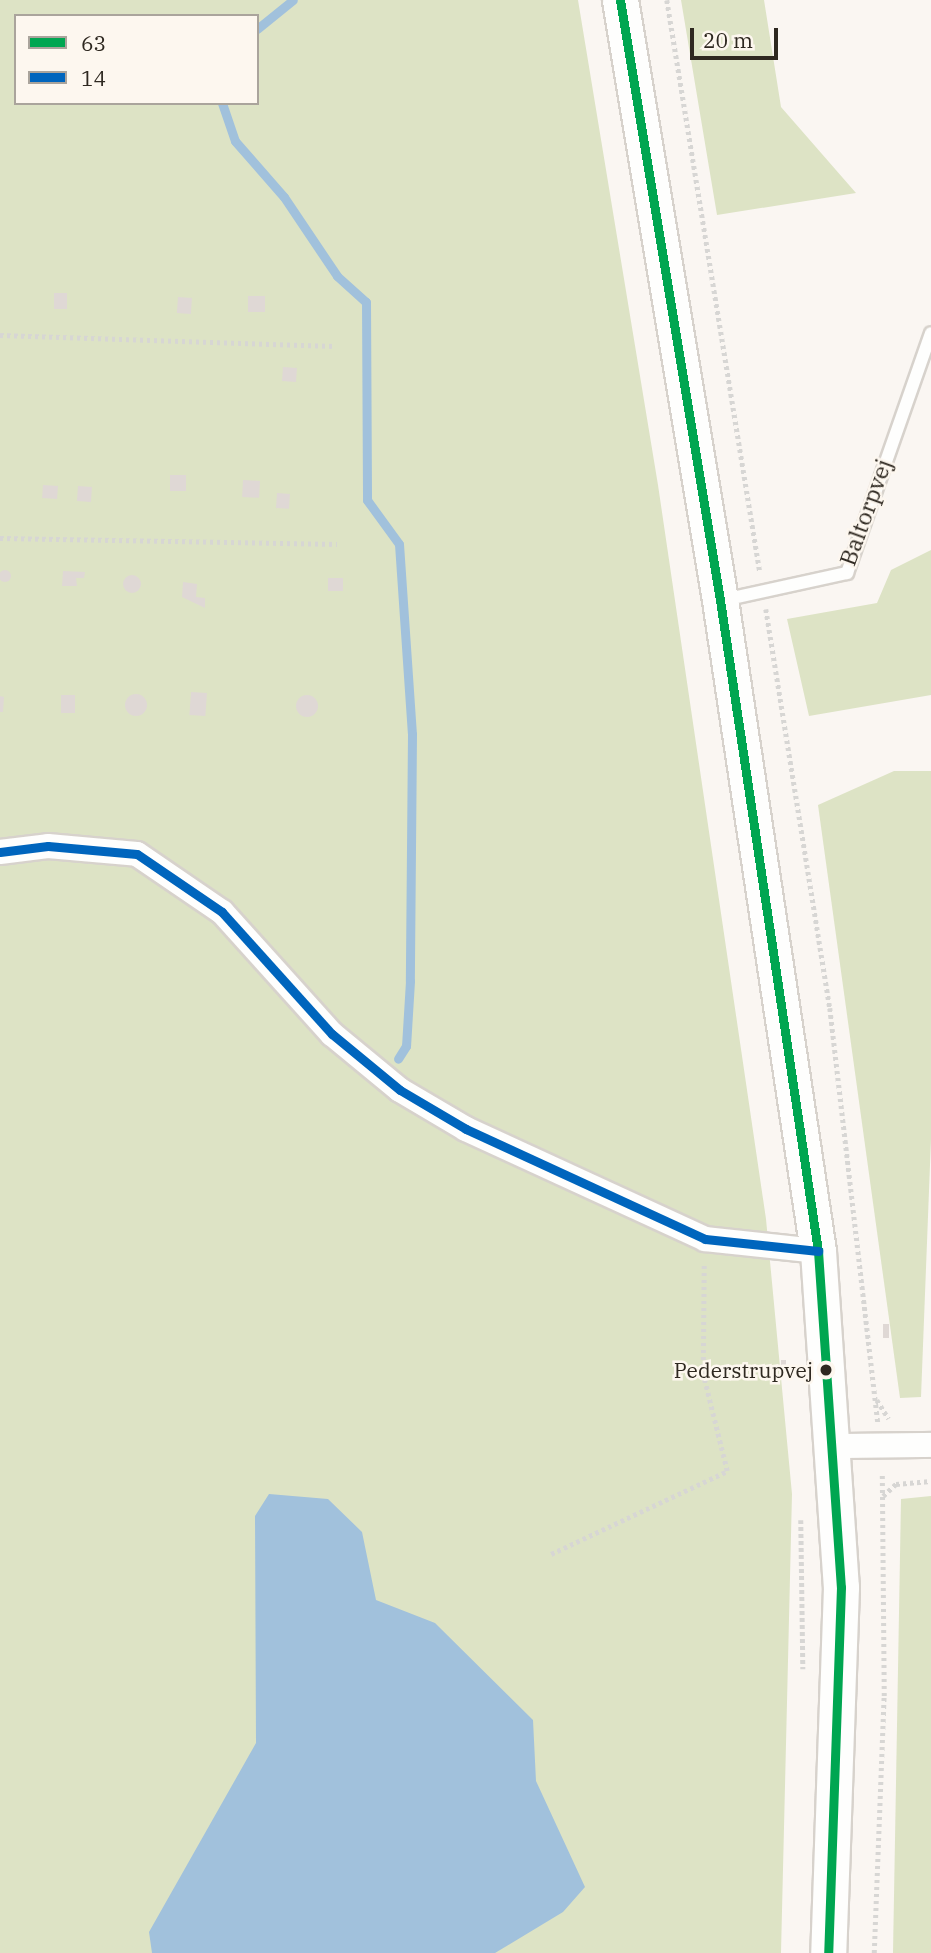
<!DOCTYPE html>
<style>
body{margin:0}
#map{position:relative;width:931px;height:1953px;overflow:hidden;background:#faf6f2;font-family:"IBM Plex Serif",serif}
div>[style]{position:absolute}
.green>*{inset:0;background:#dde3c5}
.water>*{inset:0;background:#a1c1dc}
.stream>*{height:9px;margin:-4.5px;padding:0 4.5px;transform-origin:4.5px;border-radius:4.5px;background:#a1c1dc}
.building>*{inset:0;background:#dfd8d5;transform-origin:0 0}
.round{border-radius:50%}
.path>*{height:4.5px;margin-top:-2.25px;transform-origin:0;background:repeating-linear-gradient(90deg,#d7d6d4 0 3.5px,transparent 0 7px)}
.roads{filter:drop-shadow(2px 0 #d7d2cc) drop-shadow(-2px 0 #d7d2cc) drop-shadow(0 2px #d7d2cc) drop-shadow(0 -2px #d7d2cc)}
.lane>*{height:12px;margin:-6px;padding:0 6px;transform-origin:6px;border-radius:6px;background:#fefefd}
.street>*{height:24px;margin:-12px;padding:0 12px;transform-origin:12px;border-radius:12px;background:#fefefd}
.secondary>*{height:35px;margin:-17.5px;padding:0 17.5px;transform-origin:17.5px;border-radius:17.5px;background:#fefefd}
.bus-1>*{height:9px;margin:-4.5px;padding:0 4.5px;transform-origin:4.5px;border-radius:4.5px;background:#00a651}
.bus-2>*{height:9px;margin:-4.5px;padding:0 4.5px;transform-origin:4.5px;border-radius:4.5px;background:#0065bd}
.dots>*{width:19px;height:19px;translate:-50% -50%;box-sizing:border-box;border:4px solid #fdf7ef;border-radius:50%}
span{translate:-50% -50%;white-space:nowrap;text-align:center;line-height:1.15;-webkit-text-stroke:5px #fdf7ef;paint-order:stroke}
.bus-label{font-size:21px;color:#2e2820}
.right{translate:-100% -50%;text-align:right}
.street-label{font-size:23px;color:#2e2820}
.legend{position:absolute;left:14px;top:14px;width:245px;height:91px;box-sizing:border-box;background:#fdf7ef;border:2px solid #aaa49c;margin:0;padding:9px 12px;list-style:none;font-size:21px;color:#2e2820}
.legend li{display:flex;align-items:center;gap:14px;height:35px}
.legend b{width:35px;border:2px solid #aaa49c}
.scale{position:absolute;left:690px;top:28px;width:88px;height:32px;box-sizing:border-box;border:4px solid #2e2820;border-top:0;padding-left:9px;font-size:21px;line-height:24px;white-space:nowrap;color:#2e2820;-webkit-text-stroke:5px #fdf7ef;paint-order:stroke}
</style>
<div id="map">
<div class="green">
<div style="clip-path:polygon(evenodd,0 0,578px 0,658px 485px,766px 1219px,792px 1494px,781px 1953px,0 1953px,0 0,16px 16px,257px 16px,257px 103px,16px 103px,16px 16px)"></div>
<div style="clip-path:polygon(681px 0,764px 0,781px 107px,856px 193px,717px 215px)"></div>
<div style="clip-path:polygon(931px 550px,931px 695px,809px 716px,787px 619px,877px 603px,891px 570px)"></div>
<div style="clip-path:polygon(894px 771px,931px 771px,931px 1139px,921px 1397px,900px 1398px,818px 805px)"></div>
<div style="clip-path:polygon(931px 1496px,931px 1953px,893px 1953px,901px 1499px)"></div>
</div>
<div class="water">
<div style="clip-path:polygon(269px 1494px,328px 1499px,362px 1532px,376px 1600px,435px 1623px,533px 1720px,536px 1781px,585px 1887px,563px 1912px,495px 1953px,152px 1953px,149px 1932px,256px 1743px,255px 1516px)"></div>
</div>
<div class="stream">
<div style="left:257px;top:29px;width:46px;rotate:-38.9deg"></div>
<div style="left:222px;top:103px;width:40px;rotate:71.1deg"></div>
<div style="left:235px;top:141px;width:74px;rotate:48.8deg"></div>
<div style="left:284px;top:197px;width:95px;rotate:56.1deg"></div>
<div style="left:337px;top:276px;width:39px;rotate:42deg"></div>
<div style="left:366px;top:302px;width:198px;rotate:89.7deg"></div>
<div style="left:367px;top:500px;width:54px;rotate:54deg"></div>
<div style="left:399px;top:544px;width:190px;rotate:86.1deg"></div>
<div style="left:412px;top:734px;width:247px;rotate:90.5deg"></div>
<div style="left:410px;top:981px;width:65px;rotate:93.5deg"></div>
<div style="left:406px;top:1046px;width:15px;rotate:122deg"></div>
</div>
<div class="building">
<div style="left:54px;top:293px;width:13px;height:16px"></div>
<div style="left:248px;top:296px;width:17px;height:16px"></div>
<div style="left:178px;top:297px;width:14px;height:16px;rotate:4deg"></div>
<div style="left:283px;top:367px;width:14px;height:14px;rotate:4deg"></div>
<div style="left:170px;top:475px;width:16px;height:16px"></div>
<div style="left:243px;top:480px;width:17px;height:17px;rotate:3deg"></div>
<div style="left:43px;top:485px;width:15px;height:13px;rotate:4deg"></div>
<div style="left:78px;top:486px;width:14px;height:15px;rotate:4deg"></div>
<div style="left:277px;top:493px;width:13px;height:15px;rotate:4deg"></div>
<div class="round" style="left:-1px;top:570px;width:12px;height:12px"></div>
<div style="clip-path:polygon(63px 571px,85px 572px,84px 578px,76px 578px,77px 586px,62px 586px)"></div>
<div class="round" style="left:123px;top:575px;width:18px;height:18px"></div>
<div style="left:328px;top:578px;width:15px;height:13px"></div>
<div style="clip-path:polygon(183px 582px,197px 584px,196px 597px,205px 598px,205px 608px,182px 597px)"></div>
<div style="left:191px;top:692px;width:16px;height:23px;rotate:4deg"></div>
<div class="round" style="left:125px;top:694px;width:22px;height:22px"></div>
<div class="round" style="left:296px;top:695px;width:22px;height:22px"></div>
<div style="left:61px;top:695px;width:14px;height:18px"></div>
<div style="clip-path:polygon(0 696px,4px 697px,3px 712px,0 712px)"></div>
<div style="left:883px;top:1324px;width:6px;height:14px"></div>
<div style="left:781px;top:1360px;width:5px;height:13px"></div>
</div>
<div class="path">
<div style="left:667px;top:0;width:580px;rotate:80.77deg"></div>
<div style="left:0;top:335px;width:335px;rotate:1.9deg"></div>
<div style="left:0;top:538px;width:337px;rotate:1deg"></div>
<div style="left:766px;top:609px;width:404px;rotate:80.9deg"></div>
<div style="left:830px;top:1008px;width:417px;rotate:83.4deg"></div>
<div style="left:877px;top:1400px;width:22px;rotate:58deg"></div>
<div style="left:883px;top:1496px;width:18px;rotate:-43deg"></div>
<div style="left:896px;top:1484px;width:35px;rotate:-5deg"></div>
<div style="left:801px;top:1520px;width:149px;rotate:89.2deg"></div>
<div style="left:551px;top:1554px;width:195px;rotate:-25.2deg"></div>
<div style="left:727px;top:1471px;width:100px;rotate:-103.9deg"></div>
<div style="left:703px;top:1374px;width:110px;rotate:-89.5deg"></div>
<div style="left:874px;top:1953px;width:257px;rotate:-87.8deg"></div>
<div style="left:884px;top:1696px;width:224px;rotate:-90.5deg"></div>
</div>
<div class="roads">
<div class="lane">
<div style="left:723px;top:600px;width:127px;rotate:-12.3deg"></div>
<div style="left:847px;top:573px;width:254px;rotate:-70.7deg"></div>
</div>
<div class="street">
<div style="left:0;top:852px;width:48px;rotate:-7.1deg"></div>
<div style="left:48px;top:846px;width:89px;rotate:5.1deg"></div>
<div style="left:137px;top:854px;width:103px;rotate:34.3deg"></div>
<div style="left:222px;top:912px;width:164px;rotate:48deg"></div>
<div style="left:332px;top:1034px;width:88px;rotate:39.5deg"></div>
<div style="left:400px;top:1090px;width:77px;rotate:30.6deg"></div>
<div style="left:466px;top:1129px;width:263px;rotate:24.7deg"></div>
<div style="left:705px;top:1239px;width:114px;rotate:6.1deg"></div>
<div style="left:835px;top:1446px;width:96px;rotate:-0.6deg"></div>
</div>
<div class="secondary">
<div style="left:620px;top:0;width:608px;rotate:80.54deg"></div>
<div style="left:720px;top:600px;width:658px;rotate:81.44deg"></div>
<div style="left:818px;top:1251px;width:337px;rotate:86.1deg"></div>
<div style="left:841px;top:1587px;width:366px;rotate:92deg"></div>
</div>
</div>
<div class="bus-1">
<div style="left:620px;top:0;width:608px;rotate:80.54deg"></div>
<div style="left:720px;top:600px;width:658px;rotate:81.44deg"></div>
<div style="left:818px;top:1251px;width:337px;rotate:86.1deg"></div>
<div style="left:841px;top:1587px;width:366px;rotate:92deg"></div>
</div>
<div class="bus-2">
<div style="left:0;top:852px;width:48px;rotate:-7.1deg"></div>
<div style="left:48px;top:846px;width:89px;rotate:5.1deg"></div>
<div style="left:137px;top:854px;width:103px;rotate:34.3deg"></div>
<div style="left:222px;top:912px;width:164px;rotate:48deg"></div>
<div style="left:332px;top:1034px;width:88px;rotate:39.5deg"></div>
<div style="left:400px;top:1090px;width:77px;rotate:30.6deg"></div>
<div style="left:466px;top:1129px;width:263px;rotate:24.7deg"></div>
<div style="left:705px;top:1239px;width:114px;rotate:6.1deg"></div>
</div>
<div class="dots">
<div style="left:826px;top:1370px;background:#2e2820"></div>
</div>
<div class="bus-label">
<span class="right" style="left:813px;top:1370px">Pederstrupvej</span>
</div>
<div class="street-label">
<span style="left:865px;top:512px;rotate:-70deg">Baltorpvej</span>
</div>
<ul class="legend">
<li><b style="height:9px;background:#00a651"></b>63</li>
<li><b style="height:9px;background:#0065bd"></b>14</li>
</ul>
<div class="scale">20 m</div>
</div>
